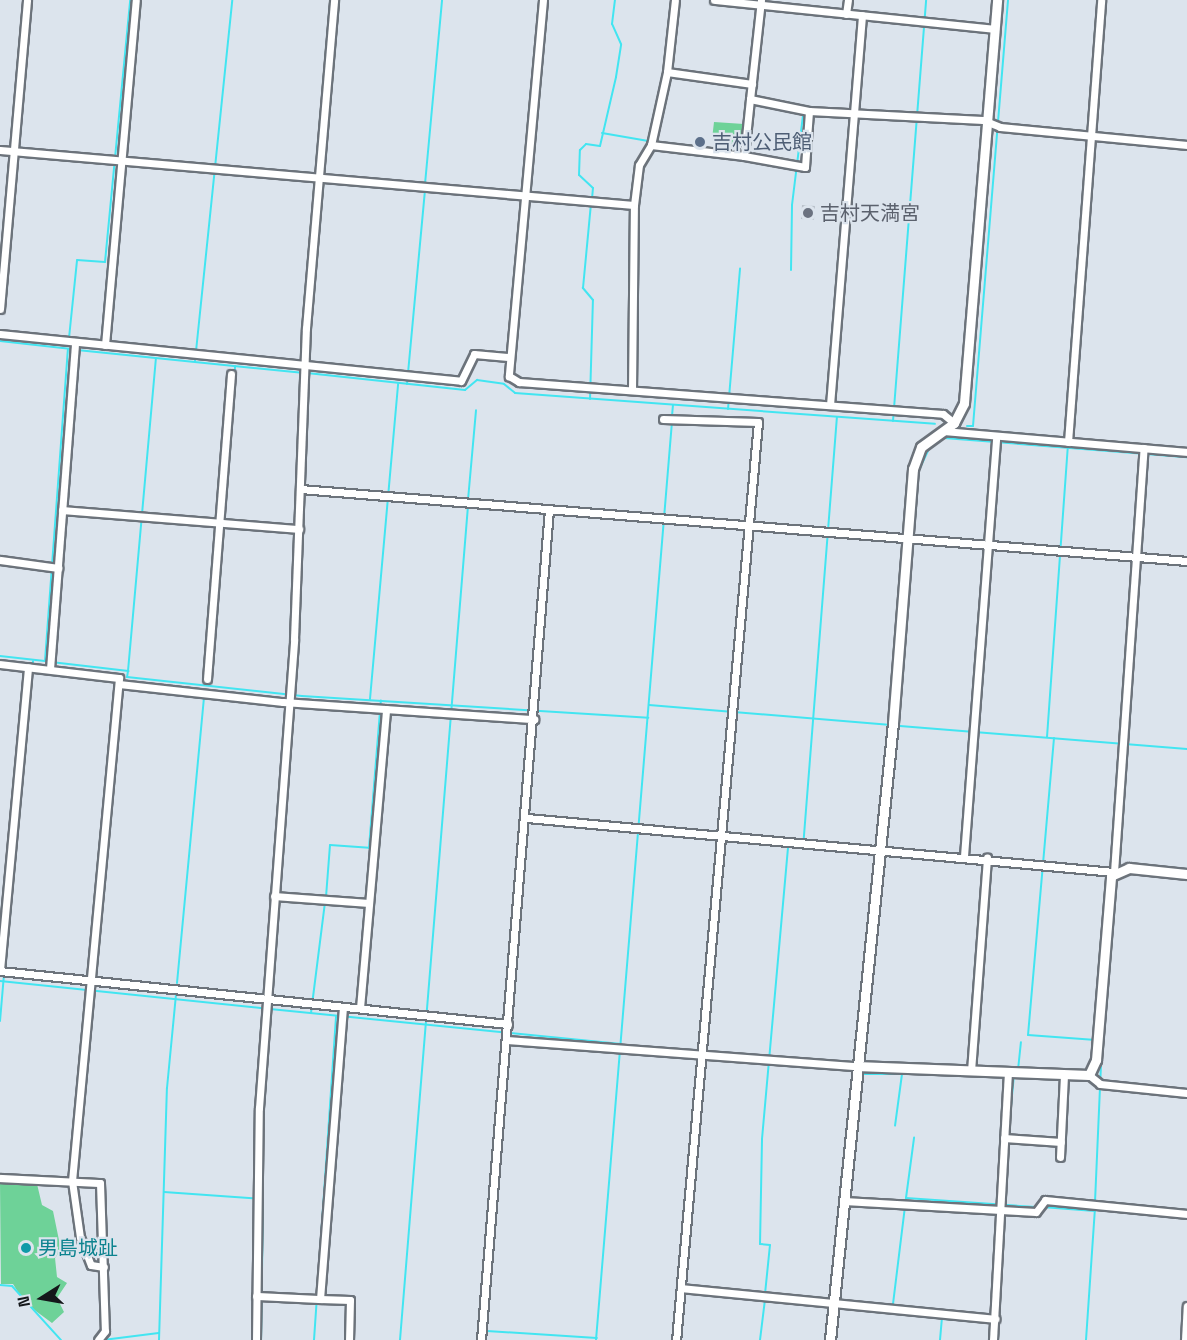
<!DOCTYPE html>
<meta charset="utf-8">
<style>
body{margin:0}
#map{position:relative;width:1187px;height:1340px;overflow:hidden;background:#dce4ed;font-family:"Space Grotesk","Noto Sans JP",sans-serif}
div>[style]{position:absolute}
.green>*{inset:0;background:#6ed298}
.stream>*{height:2px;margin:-1px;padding:0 1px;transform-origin:1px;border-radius:1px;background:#42e5f1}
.building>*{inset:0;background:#b9c1ca;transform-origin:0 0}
.roads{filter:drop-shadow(2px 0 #6c737b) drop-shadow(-2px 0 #6c737b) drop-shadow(0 2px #6c737b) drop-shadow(0 -2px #6c737b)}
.street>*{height:7px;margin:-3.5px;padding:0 3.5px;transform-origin:3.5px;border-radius:3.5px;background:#fff}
.secondary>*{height:9px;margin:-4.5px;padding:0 4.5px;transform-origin:4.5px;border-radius:4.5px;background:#fff}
.dots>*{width:16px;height:16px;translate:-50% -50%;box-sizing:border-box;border:3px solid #dce4ed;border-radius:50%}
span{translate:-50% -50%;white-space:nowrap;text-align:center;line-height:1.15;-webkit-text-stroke:4.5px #dce4ed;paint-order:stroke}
.service-label{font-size:20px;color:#4e5e75}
.left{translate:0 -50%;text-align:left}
.worship-label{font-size:20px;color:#5b616d}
.culture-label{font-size:20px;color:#0d838f}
.north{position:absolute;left:12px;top:1268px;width:60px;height:60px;-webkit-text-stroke:4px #dce4ed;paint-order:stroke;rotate:259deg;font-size:16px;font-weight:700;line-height:24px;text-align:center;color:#14171a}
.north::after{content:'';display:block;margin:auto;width:21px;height:27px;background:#14171a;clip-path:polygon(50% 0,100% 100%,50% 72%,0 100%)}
</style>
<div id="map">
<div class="green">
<div style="clip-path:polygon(714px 122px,744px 124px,741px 154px,734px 151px,734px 144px,712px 139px)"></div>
<div style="clip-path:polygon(0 1183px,37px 1184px,42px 1205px,53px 1211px,61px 1250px,55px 1258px,57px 1277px,67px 1283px,57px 1298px,64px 1312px,52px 1323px,25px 1303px,13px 1284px,1px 1284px)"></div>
</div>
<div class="stream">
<div style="left:755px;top:93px;width:94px;rotate:-83.3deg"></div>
<div style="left:602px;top:133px;width:47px;rotate:9.9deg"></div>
<div style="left:655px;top:150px;width:16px;rotate:4deg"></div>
<div style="left:733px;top:158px;width:66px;rotate:10.5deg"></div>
<div style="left:425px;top:184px;width:185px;rotate:-84.7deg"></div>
<div style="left:592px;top:199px;width:11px;rotate:-85deg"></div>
<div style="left:593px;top:188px;width:19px;rotate:-137deg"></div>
<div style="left:579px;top:175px;width:25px;rotate:-88deg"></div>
<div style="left:580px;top:150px;width:8px;rotate:-45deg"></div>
<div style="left:586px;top:144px;width:14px;rotate:8deg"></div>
<div style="left:600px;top:146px;width:71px;rotate:-76.9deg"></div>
<div style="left:616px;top:77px;width:33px;rotate:-81deg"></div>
<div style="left:621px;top:44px;width:22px;rotate:-114deg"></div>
<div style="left:612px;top:24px;width:24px;rotate:-83deg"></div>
<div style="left:791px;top:270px;width:65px;rotate:-89.1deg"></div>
<div style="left:792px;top:205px;width:91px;rotate:-83deg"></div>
<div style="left:69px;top:338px;width:78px;rotate:-84.1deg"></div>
<div style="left:77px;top:260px;width:28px;rotate:4deg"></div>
<div style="left:105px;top:262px;width:263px;rotate:-84.5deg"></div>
<div style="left:0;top:341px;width:72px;rotate:6.3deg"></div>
<div style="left:77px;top:350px;width:226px;rotate:5.8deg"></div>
<div style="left:195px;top:361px;width:363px;rotate:-84.1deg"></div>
<div style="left:307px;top:373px;width:159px;rotate:6.1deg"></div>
<div style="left:465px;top:390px;width:16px;rotate:-40deg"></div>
<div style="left:477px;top:380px;width:27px;rotate:8deg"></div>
<div style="left:504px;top:384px;width:14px;rotate:39deg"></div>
<div style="left:515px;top:393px;width:421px;rotate:4.2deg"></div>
<div style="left:407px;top:384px;width:195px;rotate:-84.7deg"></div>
<div style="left:590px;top:399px;width:99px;rotate:-88.3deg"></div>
<div style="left:593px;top:300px;width:16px;rotate:-130deg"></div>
<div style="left:583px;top:288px;width:84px;rotate:-84.6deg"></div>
<div style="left:728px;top:409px;width:141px;rotate:-85.1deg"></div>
<div style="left:672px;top:416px;width:11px;rotate:-85deg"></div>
<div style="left:893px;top:421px;width:422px;rotate:-85.5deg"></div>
<div style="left:967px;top:426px;width:6px"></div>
<div style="left:973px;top:426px;width:427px;rotate:-85.3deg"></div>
<div style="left:936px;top:442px;width:9px;rotate:-27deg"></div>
<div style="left:944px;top:438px;width:244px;rotate:4.5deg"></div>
<div style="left:468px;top:500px;width:90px;rotate:-84.9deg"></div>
<div style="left:0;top:656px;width:45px;rotate:6.3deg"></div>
<div style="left:45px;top:661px;width:312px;rotate:-85.8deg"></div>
<div style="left:51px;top:662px;width:78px;rotate:6.7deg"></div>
<div style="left:128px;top:671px;width:6px;rotate:99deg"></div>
<div style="left:127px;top:677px;width:176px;rotate:6.2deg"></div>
<div style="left:302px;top:696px;width:347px;rotate:3.6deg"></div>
<div style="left:128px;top:671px;width:314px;rotate:-84.9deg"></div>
<div style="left:211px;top:679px;width:314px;rotate:-85.6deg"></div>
<div style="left:370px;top:699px;width:317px;rotate:-84.9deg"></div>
<div style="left:649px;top:705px;width:243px;rotate:4.7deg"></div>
<div style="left:900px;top:726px;width:288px;rotate:4.6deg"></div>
<div style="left:1047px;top:737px;width:291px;rotate:-85.9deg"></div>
<div style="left:1054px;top:738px;width:298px;rotate:95deg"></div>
<div style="left:1028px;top:1035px;width:68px;rotate:4.2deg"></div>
<div style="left:885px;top:848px;width:380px;rotate:-84.9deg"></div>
<div style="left:919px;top:470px;width:29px;rotate:-65deg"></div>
<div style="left:326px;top:897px;width:52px;rotate:-85.6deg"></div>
<div style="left:330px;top:845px;width:39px;rotate:4deg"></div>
<div style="left:369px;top:848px;width:148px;rotate:-85.4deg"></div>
<div style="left:876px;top:932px;width:79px;rotate:-83.4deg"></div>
<div style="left:5px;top:969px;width:309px;rotate:-84.8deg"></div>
<div style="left:0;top:981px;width:262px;rotate:5.9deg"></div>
<div style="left:177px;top:983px;width:288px;rotate:-84.6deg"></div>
<div style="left:270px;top:1009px;width:353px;rotate:5.7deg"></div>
<div style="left:311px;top:1013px;width:112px;rotate:-82.8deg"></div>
<div style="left:0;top:1021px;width:47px;rotate:-85.1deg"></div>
<div style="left:1018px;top:1070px;width:28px;rotate:-84deg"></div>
<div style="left:863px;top:1074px;width:39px"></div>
<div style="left:902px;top:1074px;width:52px;rotate:97.7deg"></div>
<div style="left:1008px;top:1137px;width:62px;rotate:-84.5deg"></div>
<div style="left:0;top:1182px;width:24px"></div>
<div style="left:164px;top:1192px;width:99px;rotate:4deg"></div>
<div style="left:263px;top:1199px;width:141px;rotate:90.8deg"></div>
<div style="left:998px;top:1192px;width:17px;rotate:-87deg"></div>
<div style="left:906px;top:1198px;width:61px;rotate:-82.4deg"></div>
<div style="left:1095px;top:1202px;width:161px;rotate:-87.5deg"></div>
<div style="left:1042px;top:1207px;width:53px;rotate:4.3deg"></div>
<div style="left:0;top:1285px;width:12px;rotate:5deg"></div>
<div style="left:12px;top:1286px;width:73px;rotate:47.8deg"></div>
<div style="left:765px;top:1294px;width:49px;rotate:-84.2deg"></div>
<div style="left:770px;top:1245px;width:10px;rotate:-174deg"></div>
<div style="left:760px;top:1244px;width:105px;rotate:-88.9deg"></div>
<div style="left:762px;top:1139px;width:294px;rotate:-84.9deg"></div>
<div style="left:788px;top:846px;width:15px;rotate:8deg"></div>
<div style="left:803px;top:848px;width:432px;rotate:-85.5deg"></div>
<div style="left:893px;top:1304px;width:107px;rotate:-83deg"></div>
<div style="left:906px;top:1198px;width:130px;rotate:4deg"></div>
<div style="left:487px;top:1331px;width:110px;rotate:3.6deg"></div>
<div style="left:103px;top:1340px;width:56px;rotate:-7.1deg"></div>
<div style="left:159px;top:1340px;width:252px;rotate:-88.2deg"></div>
<div style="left:167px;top:1088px;width:94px;rotate:-84.5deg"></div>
<div style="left:314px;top:1340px;width:324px;rotate:-86.1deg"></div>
<div style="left:400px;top:1340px;width:838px;rotate:-85.34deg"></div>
<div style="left:596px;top:1340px;width:921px;rotate:-85.27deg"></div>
<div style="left:760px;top:1340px;width:41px;rotate:-83deg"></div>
<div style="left:940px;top:1340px;width:21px;rotate:-85deg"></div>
<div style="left:942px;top:1319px;width:48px;rotate:3.6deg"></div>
<div style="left:1086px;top:1340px;width:132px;rotate:-86.1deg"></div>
</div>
<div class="building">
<div style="left:802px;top:205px;width:13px;height:14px;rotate:4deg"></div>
</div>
<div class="roads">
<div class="street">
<div style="left:543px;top:0;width:378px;rotate:95.2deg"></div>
<div style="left:509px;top:376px;width:12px;rotate:31deg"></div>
<div style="left:519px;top:382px;width:425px;rotate:4.3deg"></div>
<div style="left:943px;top:414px;width:14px;rotate:39deg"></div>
<div style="left:714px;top:0;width:282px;rotate:5.9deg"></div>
<div style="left:761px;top:0;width:100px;rotate:96.3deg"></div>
<div style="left:750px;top:99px;width:60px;rotate:11.5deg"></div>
<div style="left:809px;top:111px;width:174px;rotate:3deg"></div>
<div style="left:983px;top:120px;width:18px;rotate:22deg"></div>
<div style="left:1000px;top:127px;width:188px;rotate:5.5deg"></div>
<div style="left:846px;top:14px;width:14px;rotate:-82deg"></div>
<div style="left:667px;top:72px;width:86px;rotate:8deg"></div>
<div style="left:651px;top:145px;width:94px;rotate:6.7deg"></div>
<div style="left:744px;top:156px;width:57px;rotate:-84deg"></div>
<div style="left:0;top:150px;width:636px;rotate:4.96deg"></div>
<div style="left:744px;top:156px;width:62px;rotate:10.2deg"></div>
<div style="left:805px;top:167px;width:56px;rotate:-85.9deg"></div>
<div style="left:0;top:309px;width:310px;rotate:-85deg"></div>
<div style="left:0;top:334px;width:463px;rotate:5.8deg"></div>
<div style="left:461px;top:381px;width:30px;rotate:-64deg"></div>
<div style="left:474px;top:354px;width:36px;rotate:5deg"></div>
<div style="left:105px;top:345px;width:346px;rotate:-84.9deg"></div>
<div style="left:632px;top:390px;width:185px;rotate:-89.4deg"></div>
<div style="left:634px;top:205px;width:40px;rotate:-82.9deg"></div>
<div style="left:639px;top:165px;width:23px;rotate:-59deg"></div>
<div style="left:651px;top:145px;width:75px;rotate:-77.6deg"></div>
<div style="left:667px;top:72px;width:72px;rotate:-83.7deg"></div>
<div style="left:830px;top:405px;width:391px;rotate:-85.3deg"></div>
<div style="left:663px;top:419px;width:95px;rotate:1.8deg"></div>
<div style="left:758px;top:422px;width:922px;rotate:95.1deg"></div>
<div style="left:944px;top:431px;width:244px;rotate:4.9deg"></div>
<div style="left:1068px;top:442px;width:443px;rotate:-85.7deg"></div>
<div style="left:300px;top:489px;width:890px;rotate:4.64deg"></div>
<div style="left:62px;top:510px;width:238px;rotate:4.6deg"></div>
<div style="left:0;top:560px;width:59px;rotate:7.9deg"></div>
<div style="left:0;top:664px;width:120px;rotate:6.7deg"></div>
<div style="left:119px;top:678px;width:505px;rotate:95.34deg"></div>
<div style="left:72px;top:1181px;width:57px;rotate:81.9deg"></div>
<div style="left:80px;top:1237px;width:30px;rotate:69deg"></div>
<div style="left:91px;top:1265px;width:13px;rotate:9deg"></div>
<div style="left:50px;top:669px;width:328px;rotate:-85.6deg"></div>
<div style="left:207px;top:679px;width:306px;rotate:-85.5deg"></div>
<div style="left:119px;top:684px;width:165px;rotate:6.3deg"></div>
<div style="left:283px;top:702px;width:252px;rotate:3.9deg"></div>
<div style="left:527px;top:818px;width:589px;rotate:5.26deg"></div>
<div style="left:964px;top:856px;width:420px;rotate:-85.6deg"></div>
<div style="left:1114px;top:872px;width:425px;rotate:-86deg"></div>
<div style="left:274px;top:896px;width:95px;rotate:4.2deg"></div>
<div style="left:0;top:970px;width:304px;rotate:-84.7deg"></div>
<div style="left:0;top:971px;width:511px;rotate:5.96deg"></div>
<div style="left:343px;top:1007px;width:293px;rotate:94.5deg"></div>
<div style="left:320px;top:1299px;width:30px;rotate:2deg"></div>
<div style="left:350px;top:1300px;width:40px;rotate:91.4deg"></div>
<div style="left:360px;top:1008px;width:300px;rotate:-85deg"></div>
<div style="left:507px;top:1040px;width:350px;rotate:4.3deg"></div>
<div style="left:971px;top:1071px;width:214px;rotate:-85.7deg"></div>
<div style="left:1089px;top:1075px;width:14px;rotate:39deg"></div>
<div style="left:1100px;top:1084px;width:87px;rotate:5.9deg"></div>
<div style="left:1004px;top:1138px;width:57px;rotate:4deg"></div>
<div style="left:1060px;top:1157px;width:82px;rotate:-87.2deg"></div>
<div style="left:0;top:1178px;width:100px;rotate:2.9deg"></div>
<div style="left:100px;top:1183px;width:148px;rotate:88.1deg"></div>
<div style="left:105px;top:1331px;width:11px;rotate:128deg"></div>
<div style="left:844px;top:1201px;width:192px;rotate:3.3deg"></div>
<div style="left:1036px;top:1212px;width:15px;rotate:-53deg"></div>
<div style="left:1045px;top:1200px;width:143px;rotate:5.6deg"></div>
<div style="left:681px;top:1288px;width:316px;rotate:5.6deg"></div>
<div style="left:256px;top:1296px;width:64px;rotate:2.7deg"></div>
<div style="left:256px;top:1340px;width:232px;rotate:-89.3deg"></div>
<div style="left:259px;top:1108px;width:470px;rotate:-85.7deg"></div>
<div style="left:294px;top:639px;width:311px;rotate:-87.8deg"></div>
<div style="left:306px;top:328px;width:329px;rotate:-85.1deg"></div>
<div style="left:481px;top:1340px;width:834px;rotate:-85.32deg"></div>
<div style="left:993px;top:1340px;width:267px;rotate:-86.8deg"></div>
<div style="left:1185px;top:1340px;width:34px;rotate:-87deg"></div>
</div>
<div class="secondary">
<div style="left:856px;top:1066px;width:233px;rotate:2.2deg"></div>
<div style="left:1089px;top:1075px;width:17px;rotate:-65deg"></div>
<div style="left:1096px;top:1060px;width:185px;rotate:-85.3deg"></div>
<div style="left:1111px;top:876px;width:20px;rotate:-24deg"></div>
<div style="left:1129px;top:868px;width:58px;rotate:5.9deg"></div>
<div style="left:830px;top:1340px;width:620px;rotate:-84.17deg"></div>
<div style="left:893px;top:723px;width:255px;rotate:-85.5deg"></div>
<div style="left:913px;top:469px;width:23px;rotate:-70deg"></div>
<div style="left:921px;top:447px;width:41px;rotate:-36deg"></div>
<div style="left:954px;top:423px;width:22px;rotate:-63deg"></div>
<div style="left:964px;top:403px;width:404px;rotate:-85.3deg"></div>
</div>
</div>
<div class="dots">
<div style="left:700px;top:142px;background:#5c6f8a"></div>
<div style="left:808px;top:213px;background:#6b7280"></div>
<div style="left:26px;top:1248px;background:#0f9aa8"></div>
</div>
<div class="service-label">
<span class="left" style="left:712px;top:142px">吉村公民館</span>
</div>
<div class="worship-label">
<span class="left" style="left:820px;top:213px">吉村天満宮</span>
</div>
<div class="culture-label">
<span class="left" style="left:38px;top:1248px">男島城趾</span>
</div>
<div class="north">N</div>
</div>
